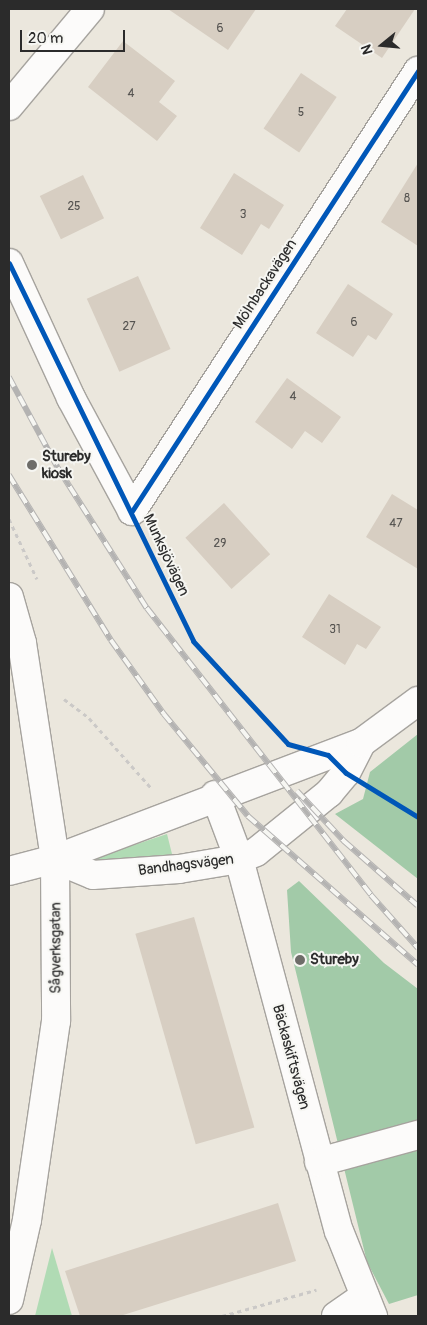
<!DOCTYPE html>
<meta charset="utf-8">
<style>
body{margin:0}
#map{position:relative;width:427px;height:1325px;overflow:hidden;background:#ebe7dd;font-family:Pangolin,sans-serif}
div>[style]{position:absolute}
.green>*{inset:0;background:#b0dbb4}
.forest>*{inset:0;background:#a2caa8}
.building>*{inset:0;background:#d7cec2;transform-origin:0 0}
.path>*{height:3px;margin-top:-1.5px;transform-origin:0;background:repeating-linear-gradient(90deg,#cbc9c7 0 4px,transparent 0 8px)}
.roads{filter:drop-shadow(1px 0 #a6a39e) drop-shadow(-1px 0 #a6a39e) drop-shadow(0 1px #a6a39e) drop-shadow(0 -1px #a6a39e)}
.minor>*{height:28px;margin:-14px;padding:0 14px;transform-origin:14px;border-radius:14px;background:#fcfbfa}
.rail>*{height:5.5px;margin-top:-2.75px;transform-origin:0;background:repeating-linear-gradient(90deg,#f6f6f2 0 11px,#b4b3b2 0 22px);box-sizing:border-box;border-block:1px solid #b4b3b2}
.cycleway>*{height:5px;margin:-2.5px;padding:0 2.5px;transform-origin:2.5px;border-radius:2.5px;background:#0057b8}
.dots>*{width:14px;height:14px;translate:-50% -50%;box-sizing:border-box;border:2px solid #f6f6f2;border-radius:50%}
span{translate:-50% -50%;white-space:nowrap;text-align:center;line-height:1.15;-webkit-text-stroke:4px #f6f6f2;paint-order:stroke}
.number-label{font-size:12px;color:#565451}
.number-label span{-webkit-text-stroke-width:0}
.street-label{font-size:15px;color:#2b2b2b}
.poi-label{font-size:15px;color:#2b2b2b;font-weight:700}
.left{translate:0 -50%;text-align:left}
.frame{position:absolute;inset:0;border:10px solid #2b2b2b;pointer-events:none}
.north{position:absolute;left:357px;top:20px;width:50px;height:50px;-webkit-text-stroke:4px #f6f6f2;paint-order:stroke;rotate:253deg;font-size:14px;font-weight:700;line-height:20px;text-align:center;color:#2b2b2b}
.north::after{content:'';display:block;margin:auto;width:18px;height:22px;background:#2b2b2b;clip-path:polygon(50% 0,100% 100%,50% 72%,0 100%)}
.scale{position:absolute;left:20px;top:30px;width:105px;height:22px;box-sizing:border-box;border:2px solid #2b2b2b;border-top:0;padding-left:6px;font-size:15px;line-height:18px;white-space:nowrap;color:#2b2b2b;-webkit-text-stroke:4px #f6f6f2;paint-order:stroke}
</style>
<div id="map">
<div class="green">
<div style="clip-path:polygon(167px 834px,173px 858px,88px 861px,125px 848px)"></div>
<div style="clip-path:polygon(52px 1248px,72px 1316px,35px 1316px)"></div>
</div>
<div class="forest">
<div style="clip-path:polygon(418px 734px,418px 879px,335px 814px,363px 799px,370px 772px)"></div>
<div style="clip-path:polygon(299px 881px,384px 963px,418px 989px,418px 1295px,389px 1304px,367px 1262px,291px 952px,287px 890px)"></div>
</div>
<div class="building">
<div style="clip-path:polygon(168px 9px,256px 9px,228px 50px)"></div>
<div style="clip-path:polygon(347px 9px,415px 9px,382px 58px,335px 26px)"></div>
<div style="clip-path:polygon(123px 41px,175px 81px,159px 102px,177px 116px,157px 141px,88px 87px)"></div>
<div style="left:301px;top:73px;width:43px;height:67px;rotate:34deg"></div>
<div style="clip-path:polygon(418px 163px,418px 246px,381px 222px)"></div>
<div style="clip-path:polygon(234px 173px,284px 205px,269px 229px,261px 224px,242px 255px,200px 228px)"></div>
<div style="left:83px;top:175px;width:48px;height:48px;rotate:64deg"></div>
<div style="left:138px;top:276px;width:80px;height:56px;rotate:66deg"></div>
<div style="clip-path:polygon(348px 284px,393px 314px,376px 340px,368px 335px,353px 357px,316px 333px)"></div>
<div style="clip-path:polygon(287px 378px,341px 417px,322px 443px,305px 431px,292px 449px,255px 422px)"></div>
<div style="clip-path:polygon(392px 494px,418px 510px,418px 569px,366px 537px)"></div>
<div style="left:224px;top:503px;width:69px;height:52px;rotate:48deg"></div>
<div style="clip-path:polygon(329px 594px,381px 627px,366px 649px,357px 644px,345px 665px,302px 637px)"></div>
<div style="left:194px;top:917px;width:219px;height:61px;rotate:74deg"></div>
<div style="clip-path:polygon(278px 1203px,296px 1261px,120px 1316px,80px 1316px,65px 1271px)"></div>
</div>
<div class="path">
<div style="left:9px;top:519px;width:66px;rotate:65deg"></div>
<div style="left:64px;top:699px;width:31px;rotate:37deg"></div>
<div style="left:89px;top:718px;width:95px;rotate:48.4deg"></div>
<div style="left:222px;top:1316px;width:98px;rotate:-15.5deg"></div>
</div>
<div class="roads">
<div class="minor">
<div style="left:9px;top:106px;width:126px;rotate:-50.1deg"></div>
<div style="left:9px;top:263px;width:149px;rotate:65.3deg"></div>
<div style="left:71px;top:398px;width:128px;rotate:61.6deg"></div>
<div style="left:132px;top:511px;width:525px;rotate:-56.98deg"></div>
<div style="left:9px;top:597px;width:48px;rotate:74.2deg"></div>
<div style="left:22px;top:643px;width:219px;rotate:81.3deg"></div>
<div style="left:55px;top:859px;width:162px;rotate:89.6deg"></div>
<div style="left:56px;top:1021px;width:201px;rotate:98.3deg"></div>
<div style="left:27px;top:1220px;width:82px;rotate:102.7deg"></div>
<div style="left:215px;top:795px;width:68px;rotate:69.4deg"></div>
<div style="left:239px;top:859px;width:385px;rotate:75deg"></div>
<div style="left:339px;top:1231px;width:92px;rotate:68.2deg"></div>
<div style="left:55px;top:859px;width:41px;rotate:22.8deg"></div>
<div style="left:93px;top:875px;width:86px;rotate:-4deg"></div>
<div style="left:179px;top:869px;width:61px;rotate:-9.5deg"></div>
<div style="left:239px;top:859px;width:18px;rotate:-22deg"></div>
<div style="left:256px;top:852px;width:94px;rotate:-38.9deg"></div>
<div style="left:329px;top:793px;width:26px;rotate:-50deg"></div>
<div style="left:346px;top:773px;width:34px;rotate:-63deg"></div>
<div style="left:9px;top:871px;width:48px;rotate:-14.6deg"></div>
<div style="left:55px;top:859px;width:327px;rotate:-20.8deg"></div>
<div style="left:361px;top:743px;width:71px;rotate:-36.4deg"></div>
<div style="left:319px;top:1162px;width:103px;rotate:-15.3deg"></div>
<div style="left:336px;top:1316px;width:35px;rotate:-35deg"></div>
</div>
</div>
<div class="rail">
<div style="left:9px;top:377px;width:103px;rotate:61.7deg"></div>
<div style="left:58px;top:468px;width:166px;rotate:57.6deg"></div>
<div style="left:147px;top:608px;width:364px;rotate:52deg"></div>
<div style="left:371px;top:895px;width:71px;rotate:48.4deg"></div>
<div style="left:9px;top:475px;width:194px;rotate:58.3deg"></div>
<div style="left:111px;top:640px;width:91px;rotate:54.4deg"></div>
<div style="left:164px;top:714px;width:132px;rotate:50.5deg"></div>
<div style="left:248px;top:816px;width:226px;rotate:41.2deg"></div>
<div style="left:297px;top:791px;width:69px;rotate:46.8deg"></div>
<div style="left:344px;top:841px;width:98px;rotate:41.3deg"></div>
</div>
<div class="cycleway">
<div style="left:9px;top:263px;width:420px;rotate:64deg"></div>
<div style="left:193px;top:641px;width:140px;rotate:47.3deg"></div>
<div style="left:288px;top:744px;width:41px;rotate:15.4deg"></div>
<div style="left:328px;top:755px;width:25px;rotate:45deg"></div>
<div style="left:346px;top:773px;width:84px;rotate:31.4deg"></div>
<div style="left:132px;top:511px;width:525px;rotate:-56.98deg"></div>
</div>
<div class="dots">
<div style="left:32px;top:465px;background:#6e6d69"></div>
<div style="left:300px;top:960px;background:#6e6d69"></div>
</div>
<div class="number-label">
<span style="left:220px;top:29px">6</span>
<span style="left:131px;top:94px">4</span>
<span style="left:301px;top:113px">5</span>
<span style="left:407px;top:199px">8</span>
<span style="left:74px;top:207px">25</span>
<span style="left:243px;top:215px">3</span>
<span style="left:354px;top:323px">6</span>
<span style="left:129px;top:327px">27</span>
<span style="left:293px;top:397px">4</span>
<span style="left:396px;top:524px">47</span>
<span style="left:220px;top:544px">29</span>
<span style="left:335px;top:630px">31</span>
</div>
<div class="street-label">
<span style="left:265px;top:284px;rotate:-57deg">Mölnbackavägen</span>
<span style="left:166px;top:555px;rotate:65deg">Munksjövägen</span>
<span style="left:186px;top:865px;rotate:-7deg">Bandhagsvägen</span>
<span style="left:56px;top:948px;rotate:-90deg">Sågverksgatan</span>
<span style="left:291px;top:1057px;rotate:75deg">Bäckaskiftsvägen</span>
</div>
<div class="poi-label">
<span class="left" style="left:42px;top:465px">Stureby<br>kiosk</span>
<span class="left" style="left:310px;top:960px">Stureby</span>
</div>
<div class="frame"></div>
<div class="north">N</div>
<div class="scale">20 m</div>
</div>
